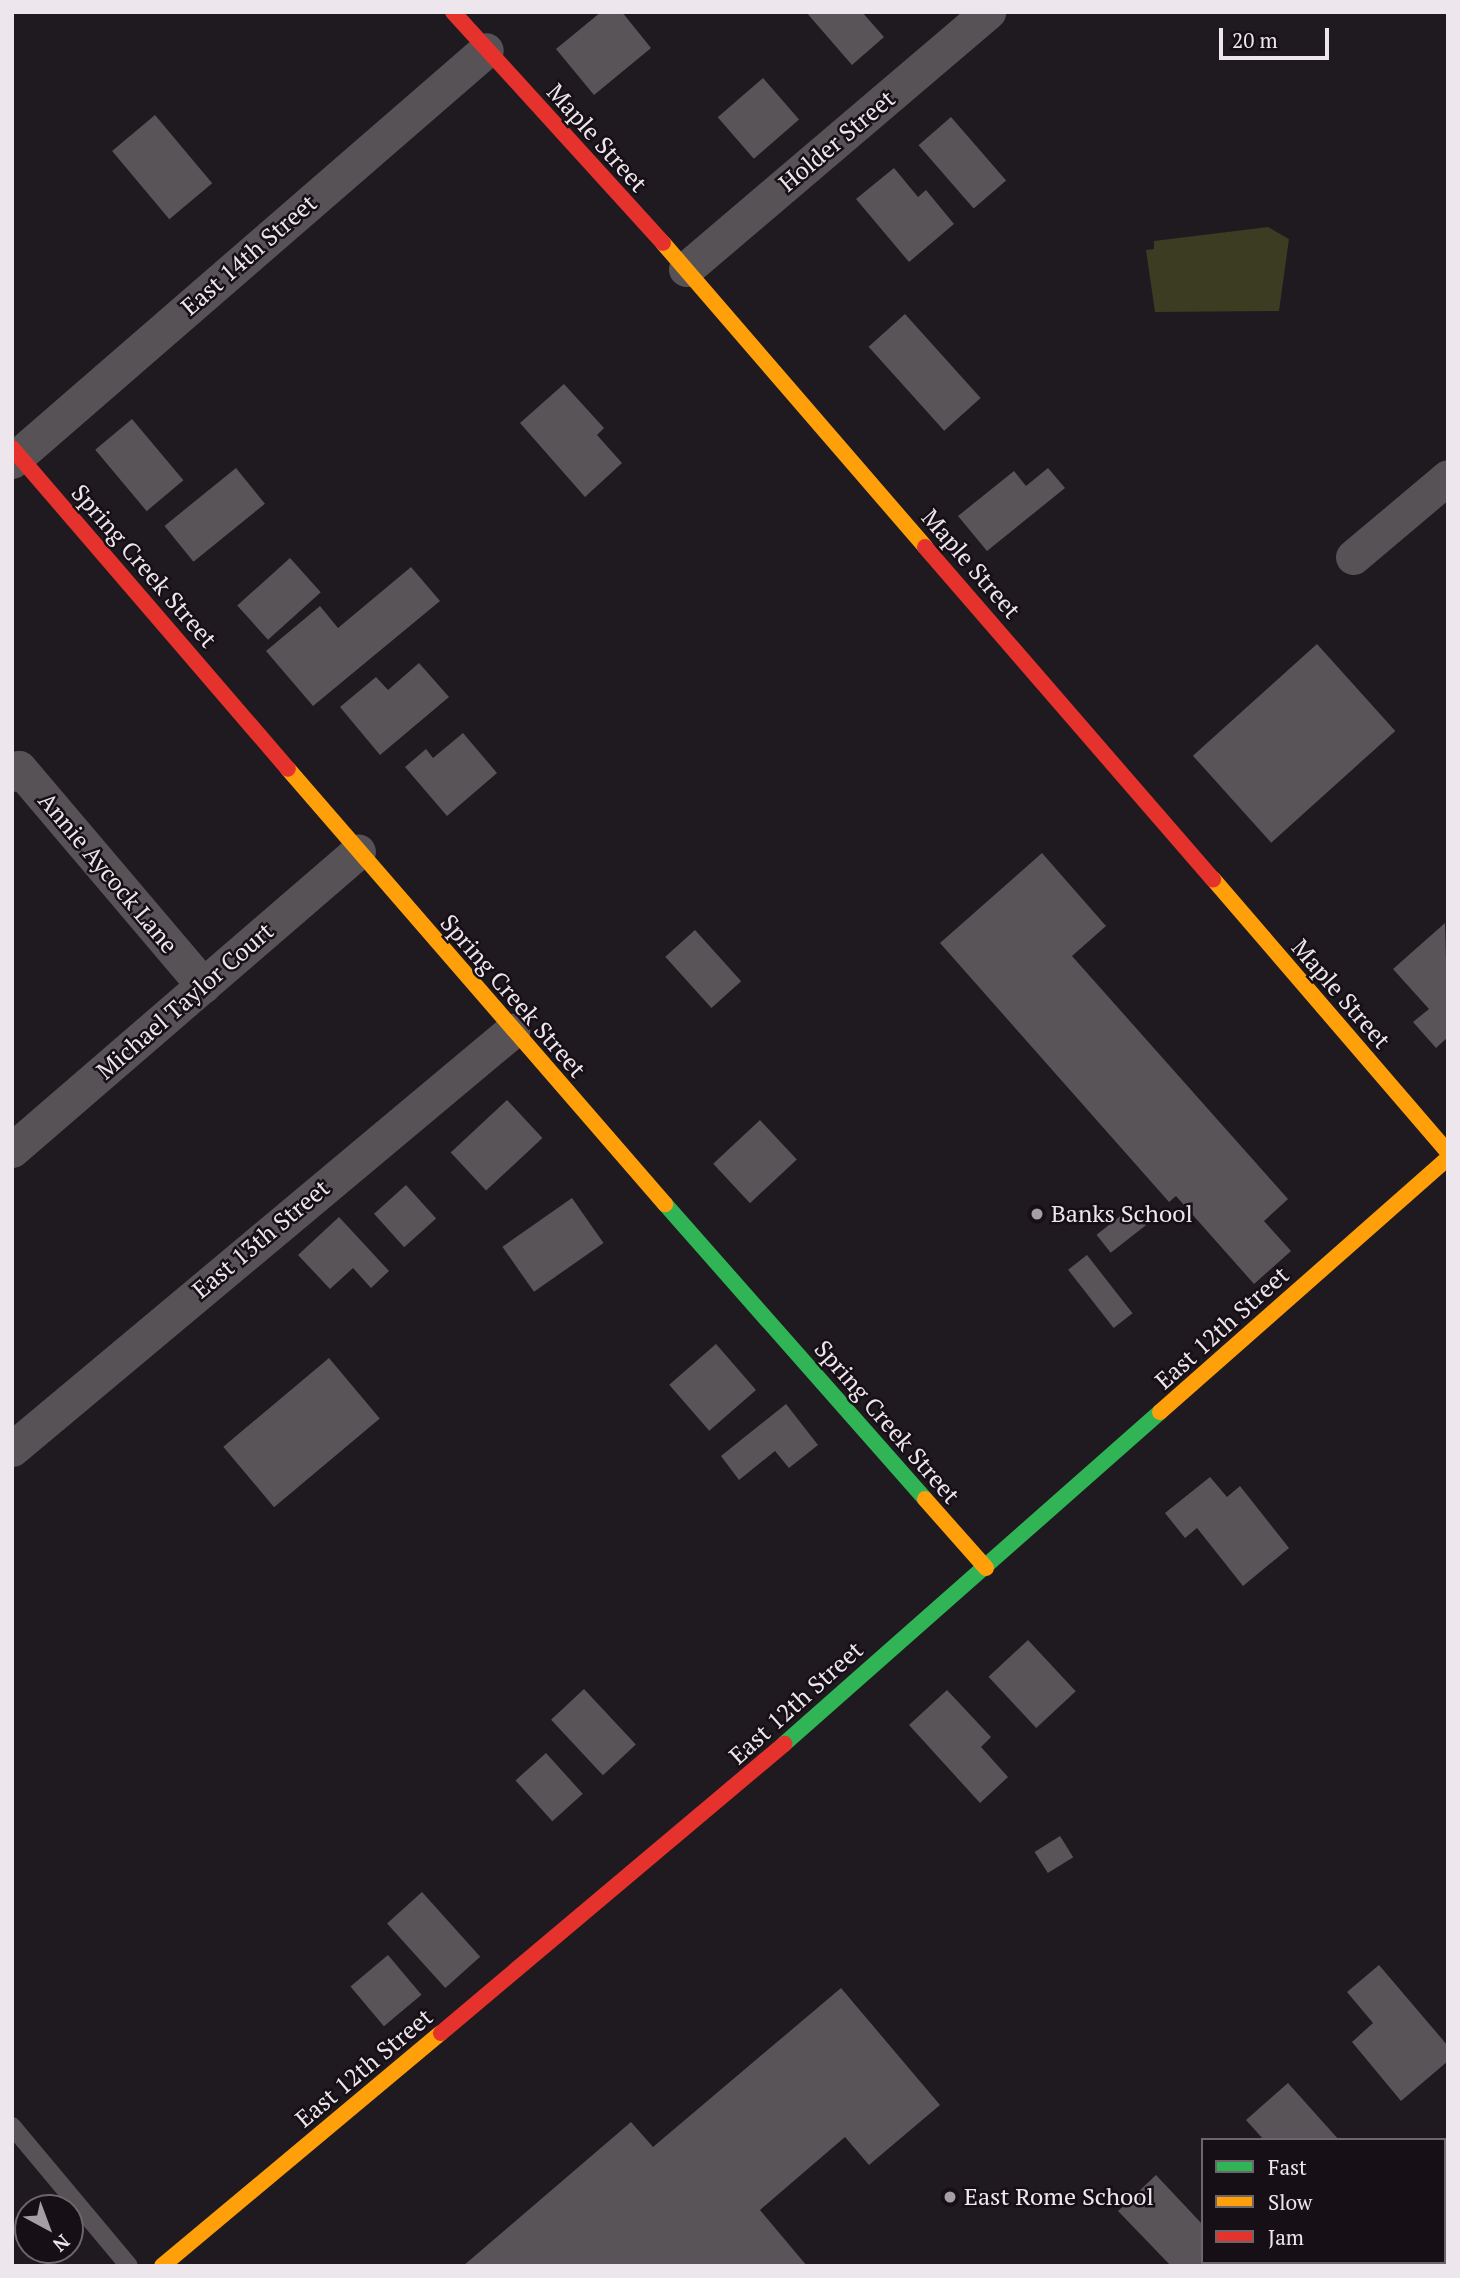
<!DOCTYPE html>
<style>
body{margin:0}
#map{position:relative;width:1460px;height:2278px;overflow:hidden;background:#1f1a1f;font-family:"PT Serif",serif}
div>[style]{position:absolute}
.green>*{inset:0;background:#3b3c21}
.building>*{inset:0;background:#595458;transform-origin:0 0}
.lane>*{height:18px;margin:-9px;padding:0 9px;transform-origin:9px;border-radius:9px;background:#565255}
.street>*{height:35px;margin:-17.5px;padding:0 17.5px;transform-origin:17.5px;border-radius:17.5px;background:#565255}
.fast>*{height:16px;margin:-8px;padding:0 8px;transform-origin:8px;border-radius:8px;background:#30b455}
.slow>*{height:16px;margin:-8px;padding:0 8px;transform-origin:8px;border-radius:8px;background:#ff9f0a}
.jam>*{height:16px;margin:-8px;padding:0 8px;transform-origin:8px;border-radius:8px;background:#e5322d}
.dots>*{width:19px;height:19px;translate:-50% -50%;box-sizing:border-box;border:4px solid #170f16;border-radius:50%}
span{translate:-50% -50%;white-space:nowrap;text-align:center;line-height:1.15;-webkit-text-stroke:5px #170f16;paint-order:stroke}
.street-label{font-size:24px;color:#ede6ec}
.poi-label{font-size:24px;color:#ede6ec}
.left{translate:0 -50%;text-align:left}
.frame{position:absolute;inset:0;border:14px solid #ede6ec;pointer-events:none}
.legend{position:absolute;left:1201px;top:2138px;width:245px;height:126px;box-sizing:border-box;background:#170f16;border:2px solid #6d656c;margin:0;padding:9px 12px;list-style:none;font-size:21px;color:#ede6ec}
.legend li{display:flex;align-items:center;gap:14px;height:35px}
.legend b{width:35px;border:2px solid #6d656c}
.north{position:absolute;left:14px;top:2194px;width:70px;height:70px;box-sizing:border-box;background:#170f16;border:2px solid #6d656c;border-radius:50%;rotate:139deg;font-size:19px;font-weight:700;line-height:28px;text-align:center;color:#ede6ec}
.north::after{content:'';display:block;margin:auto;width:24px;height:32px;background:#a59fa4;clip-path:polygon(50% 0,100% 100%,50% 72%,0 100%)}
.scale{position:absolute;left:1219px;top:28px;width:110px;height:32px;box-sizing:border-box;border:4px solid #ede6ec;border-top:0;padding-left:9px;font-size:21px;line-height:24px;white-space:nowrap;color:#ede6ec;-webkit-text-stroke:5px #170f16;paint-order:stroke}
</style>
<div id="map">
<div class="green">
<div style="clip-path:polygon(1268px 227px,1289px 239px,1279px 311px,1155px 312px,1146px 250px,1154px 249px,1154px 241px)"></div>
</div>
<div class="building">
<div style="clip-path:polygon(601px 12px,622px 12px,651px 48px,594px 95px,556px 49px)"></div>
<div style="clip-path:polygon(806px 12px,862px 12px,884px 37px,852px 65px)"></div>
<div style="left:763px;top:78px;width:55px;height:60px;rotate:49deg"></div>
<div style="left:155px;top:115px;width:89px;height:56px;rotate:50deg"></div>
<div style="left:951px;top:117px;width:84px;height:43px;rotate:49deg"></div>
<div style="clip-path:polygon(894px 168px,918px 197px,926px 190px,954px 224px,909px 262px,856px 199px)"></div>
<div style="left:905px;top:314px;width:113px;height:49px;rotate:48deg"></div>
<div style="clip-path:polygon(564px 384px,604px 428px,597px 435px,622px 463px,585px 497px,520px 423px)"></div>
<div style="left:132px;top:419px;width:80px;height:48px;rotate:50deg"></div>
<div style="left:236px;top:468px;width:46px;height:92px;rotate:51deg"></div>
<div style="clip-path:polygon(1048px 468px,1065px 488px,987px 551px,958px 516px,1014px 471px,1026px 486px)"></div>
<div style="left:290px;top:558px;width:46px;height:71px;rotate:48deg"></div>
<div style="clip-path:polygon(411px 567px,440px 601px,313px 706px,266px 651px,320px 606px,338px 628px)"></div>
<div style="left:1317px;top:644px;width:117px;height:167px;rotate:48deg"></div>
<div style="clip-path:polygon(419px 663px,449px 697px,380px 755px,340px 707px,376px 677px,388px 690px)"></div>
<div style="clip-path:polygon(463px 733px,497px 773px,447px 816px,405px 767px,426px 749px,433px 758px)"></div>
<div style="clip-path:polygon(1042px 853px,1106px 926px,1072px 956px,1288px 1199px,1264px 1221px,1291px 1251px,1254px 1284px,1176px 1196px,1169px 1202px,940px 943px)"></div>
<div style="clip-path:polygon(1445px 923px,1448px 1037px,1436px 1048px,1413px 1022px,1429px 1009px,1393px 969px)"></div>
<div style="left:695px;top:930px;width:69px;height:40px;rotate:48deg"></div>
<div style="left:507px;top:1100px;width:52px;height:77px;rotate:47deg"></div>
<div style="left:760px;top:1120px;width:54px;height:64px;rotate:47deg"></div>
<div style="left:406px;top:1185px;width:45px;height:43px;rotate:48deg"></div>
<div style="left:572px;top:1198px;width:55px;height:85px;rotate:55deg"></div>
<div style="left:1132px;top:1207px;width:23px;height:45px;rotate:52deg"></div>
<div style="clip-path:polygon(339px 1217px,389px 1271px,371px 1288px,353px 1268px,330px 1289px,298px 1255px)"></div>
<div style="left:1087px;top:1255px;width:74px;height:24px;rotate:52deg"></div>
<div style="left:716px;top:1344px;width:61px;height:62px;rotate:49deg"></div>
<div style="left:329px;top:1358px;width:79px;height:138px;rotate:50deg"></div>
<div style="clip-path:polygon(786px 1404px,818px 1445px,789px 1468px,775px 1451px,739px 1480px,721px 1456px)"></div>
<div style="clip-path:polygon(1210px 1477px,1227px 1497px,1240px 1486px,1289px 1548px,1243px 1586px,1197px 1528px,1185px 1538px,1165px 1513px)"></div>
<div style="left:1028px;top:1640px;width:70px;height:54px;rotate:47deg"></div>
<div style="left:584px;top:1689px;width:76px;height:45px;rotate:47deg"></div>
<div style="clip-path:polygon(947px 1690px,991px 1737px,981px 1747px,1008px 1777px,980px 1803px,909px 1725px)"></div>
<div style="left:546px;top:1753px;width:55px;height:41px;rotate:48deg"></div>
<div style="left:1060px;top:1836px;width:25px;height:30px;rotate:58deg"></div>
<div style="left:422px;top:1892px;width:87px;height:47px;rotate:48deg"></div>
<div style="left:388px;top:1955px;width:52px;height:49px;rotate:50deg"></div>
<div style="clip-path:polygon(1379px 1965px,1448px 2046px,1448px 2061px,1401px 2101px,1352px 2042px,1373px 2023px,1347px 1992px)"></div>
<div style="clip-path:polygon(841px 1988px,940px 2105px,869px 2165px,845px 2137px,760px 2210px,807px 2266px,463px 2266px,631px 2122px,653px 2147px)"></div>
<div style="clip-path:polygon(1288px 2083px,1339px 2140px,1264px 2140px,1246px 2120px)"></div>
<div style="clip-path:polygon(1156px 2175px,1203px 2225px,1203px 2262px,1216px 2262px,1213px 2266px,1171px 2266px,1118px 2211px)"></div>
</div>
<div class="lane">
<div style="left:12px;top:2126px;width:182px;rotate:50.1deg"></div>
</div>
<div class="street">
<div style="left:686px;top:269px;width:397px;rotate:-40.4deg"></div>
<div style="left:12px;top:461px;width:627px;rotate:-40.93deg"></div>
<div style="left:1353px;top:557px;width:124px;rotate:-40.1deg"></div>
<div style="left:12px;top:774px;width:9px;rotate:-41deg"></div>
<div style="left:19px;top:768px;width:285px;rotate:49.7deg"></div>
<div style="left:12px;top:1150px;width:457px;rotate:-40.8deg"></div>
<div style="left:12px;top:1449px;width:652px;rotate:-39.9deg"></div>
<div style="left:1444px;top:2174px;width:6px;rotate:-45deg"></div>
<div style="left:1340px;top:2266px;width:6px;rotate:-45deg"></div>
</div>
<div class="fast">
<div style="left:665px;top:1204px;width:393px;rotate:48.6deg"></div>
<div style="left:784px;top:1744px;width:502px;rotate:-41.44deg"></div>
</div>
<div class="slow">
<div style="left:663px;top:243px;width:401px;rotate:49.2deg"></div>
<div style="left:288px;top:769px;width:576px;rotate:49.09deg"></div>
<div style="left:1213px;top:879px;width:360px;rotate:49.3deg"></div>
<div style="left:1160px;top:1412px;width:384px;rotate:-41.4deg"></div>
<div style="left:925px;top:1499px;width:92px;rotate:48.5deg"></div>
<div style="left:162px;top:2266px;width:363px;rotate:-39.9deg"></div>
</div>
<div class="jam">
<div style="left:453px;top:12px;width:312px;rotate:47.7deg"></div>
<div style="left:12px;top:448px;width:423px;rotate:49.3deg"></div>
<div style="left:925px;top:547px;width:440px;rotate:49.1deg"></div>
<div style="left:441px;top:2033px;width:449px;rotate:-40.1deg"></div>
</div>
<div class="dots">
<div style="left:1037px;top:1214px;background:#a59fa4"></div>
<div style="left:950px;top:2197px;background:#a59fa4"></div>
</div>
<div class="street-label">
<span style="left:597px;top:138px;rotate:48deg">Maple Street</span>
<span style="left:837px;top:141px;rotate:-40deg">Holder Street</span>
<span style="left:249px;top:255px;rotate:-41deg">East 14th Street</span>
<span style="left:971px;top:564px;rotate:49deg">Maple Street</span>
<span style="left:144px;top:566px;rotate:49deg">Spring Creek Street</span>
<span style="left:108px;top:873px;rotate:50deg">Annie Aycock Lane</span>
<span style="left:1341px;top:994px;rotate:49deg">Maple Street</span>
<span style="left:513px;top:996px;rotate:49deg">Spring Creek Street</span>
<span style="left:185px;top:1001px;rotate:-41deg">Michael Taylor Court</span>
<span style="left:261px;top:1239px;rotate:-40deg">East 13th Street</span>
<span style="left:1222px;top:1328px;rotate:-42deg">East 12th Street</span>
<span style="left:887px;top:1422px;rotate:49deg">Spring Creek Street</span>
<span style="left:796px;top:1703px;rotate:-42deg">East 12th Street</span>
<span style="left:364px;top:2068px;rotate:-40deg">East 12th Street</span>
</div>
<div class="poi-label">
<span class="left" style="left:1051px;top:1214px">Banks School</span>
<span class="left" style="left:964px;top:2197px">East Rome School</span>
</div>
<div class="frame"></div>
<ul class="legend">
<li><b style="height:9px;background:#30b455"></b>Fast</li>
<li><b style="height:9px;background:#ff9f0a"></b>Slow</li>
<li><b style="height:9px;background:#e5322d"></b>Jam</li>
</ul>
<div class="north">N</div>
<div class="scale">20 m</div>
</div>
